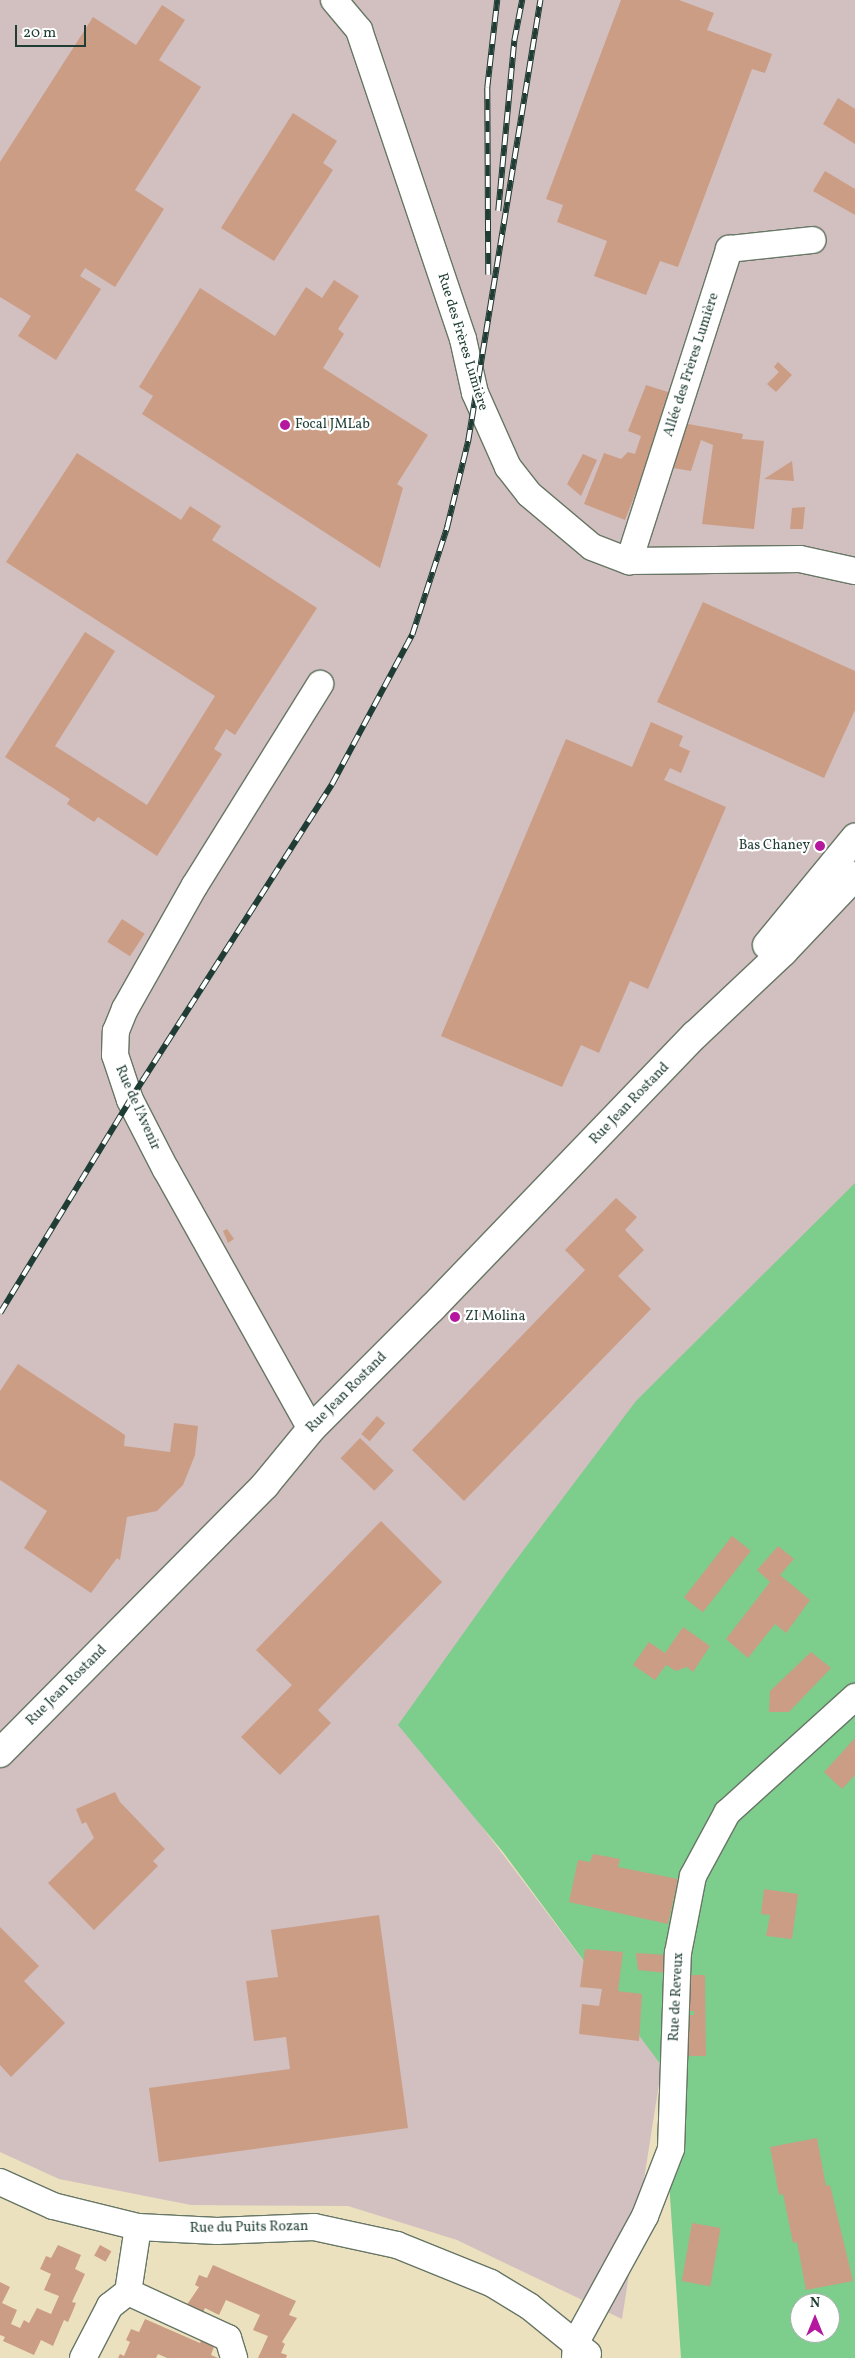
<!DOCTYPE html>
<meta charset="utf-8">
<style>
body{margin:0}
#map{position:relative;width:855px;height:2358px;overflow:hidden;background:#ece1bf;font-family:Vollkorn,serif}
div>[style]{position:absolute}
.industrial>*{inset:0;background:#d2bfbf}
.green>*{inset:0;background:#7dcd8d}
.building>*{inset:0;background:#cb9d85;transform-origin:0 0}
.roads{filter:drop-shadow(1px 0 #677665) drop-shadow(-1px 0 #677665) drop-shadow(0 1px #677665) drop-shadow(0 -1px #677665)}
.minor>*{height:26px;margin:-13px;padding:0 13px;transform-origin:13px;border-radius:13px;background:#fff}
.secondary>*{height:28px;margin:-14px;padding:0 14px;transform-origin:14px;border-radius:14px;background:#fff}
.rail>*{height:5.5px;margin-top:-2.75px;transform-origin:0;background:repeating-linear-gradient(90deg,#fff 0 11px,#1f3d34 0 22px);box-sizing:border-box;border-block:1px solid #1f3d34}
.dots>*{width:14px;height:14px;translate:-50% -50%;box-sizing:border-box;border:2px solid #fff;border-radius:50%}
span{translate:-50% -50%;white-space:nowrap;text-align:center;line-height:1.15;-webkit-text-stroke:4.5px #fff;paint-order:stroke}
.street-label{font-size:14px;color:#1f3d34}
.poi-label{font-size:14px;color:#1f3d34}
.left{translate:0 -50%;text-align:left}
.right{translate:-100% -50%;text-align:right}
.north{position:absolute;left:790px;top:2293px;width:50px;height:50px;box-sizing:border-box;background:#fff;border:1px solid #a5b1ae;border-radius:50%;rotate:0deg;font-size:14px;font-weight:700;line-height:20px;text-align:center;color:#1f3d34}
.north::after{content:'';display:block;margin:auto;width:18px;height:22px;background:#b5179e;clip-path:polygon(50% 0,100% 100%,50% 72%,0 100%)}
.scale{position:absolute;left:15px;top:25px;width:71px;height:22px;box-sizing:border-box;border:2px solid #1f3d34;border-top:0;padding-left:6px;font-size:15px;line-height:18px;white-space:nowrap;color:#1f3d34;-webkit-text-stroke:4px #fff;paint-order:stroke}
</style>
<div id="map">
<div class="industrial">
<div style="clip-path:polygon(0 0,855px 0,855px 1193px,403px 1722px,662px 2065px,622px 2319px,457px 2240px,348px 2206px,191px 2205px,59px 2179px,0 2152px)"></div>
</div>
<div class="green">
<div style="clip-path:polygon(evenodd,855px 1183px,855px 2358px,681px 2358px,661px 2065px,503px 1852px,398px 1725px,507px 1572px,636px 1401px,855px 1183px,800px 2303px,830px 2303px,830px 2333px,800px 2333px,800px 2303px)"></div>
</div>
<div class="building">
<div style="clip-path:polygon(621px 0,679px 0,714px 13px,707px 30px,772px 54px,765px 73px,752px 69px,678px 267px,660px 261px,646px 295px,594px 276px,607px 241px,557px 222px,563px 205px,546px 199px)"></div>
<div style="clip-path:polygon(162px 5px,185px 20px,159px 60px,201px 87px,135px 190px,164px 209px,115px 287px,85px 268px,80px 276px,101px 289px,56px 360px,18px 336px,31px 316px,0 297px,0 162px,93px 17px,136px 45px)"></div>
<div style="clip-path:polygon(838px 98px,855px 109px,855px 144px,823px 124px)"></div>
<div style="clip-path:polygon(293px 113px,337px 141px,323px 163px,333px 170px,274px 261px,221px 228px)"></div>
<div style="clip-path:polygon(825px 171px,855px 189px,855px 215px,813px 191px)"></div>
<div style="clip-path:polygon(334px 280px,359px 296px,338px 329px,344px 334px,323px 368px,428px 435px,397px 484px,403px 488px,380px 568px,142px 414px,153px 396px,139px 387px,200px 288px,275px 336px,306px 287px,322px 298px)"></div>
<div style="clip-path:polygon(778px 362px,792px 375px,776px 392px,767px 384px,779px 372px,774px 367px)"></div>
<div style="clip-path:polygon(646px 385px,677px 395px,653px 472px,645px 469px,625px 520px,584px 504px,604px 453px,621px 459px,628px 452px,635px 454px,641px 436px,628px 431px)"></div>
<div style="clip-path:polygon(677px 422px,743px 434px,742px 439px,764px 441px,754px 529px,702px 524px,713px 445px,701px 440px,691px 471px,662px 466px)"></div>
<div style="clip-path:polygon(77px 453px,181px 520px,190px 506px,221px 526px,212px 540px,317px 608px,235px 735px,226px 729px,214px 749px,222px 754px,157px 856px,98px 817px,94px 822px,67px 804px,70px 799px,5px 757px,85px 632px,115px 651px,55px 746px,147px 805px,215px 696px,6px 562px)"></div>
<div style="clip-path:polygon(583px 454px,597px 460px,581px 496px,567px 484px)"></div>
<div style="clip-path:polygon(792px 461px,794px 481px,764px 479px)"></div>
<div style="clip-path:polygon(805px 507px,803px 529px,790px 529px,792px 508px)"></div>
<div style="clip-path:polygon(703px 602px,855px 671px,855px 710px,824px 778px,657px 702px)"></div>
<div style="clip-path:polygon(651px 722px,683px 736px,679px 746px,690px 751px,681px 773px,670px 768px,664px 780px,726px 807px,648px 989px,630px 981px,599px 1053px,581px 1045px,562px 1087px,441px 1036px,566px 739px,632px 767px)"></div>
<div style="left:122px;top:919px;width:27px;height:27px;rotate:33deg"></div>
<div style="clip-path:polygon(616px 1198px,637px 1217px,625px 1230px,644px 1250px,618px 1276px,651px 1309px,464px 1501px,412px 1450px,585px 1270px,565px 1250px)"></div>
<div style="clip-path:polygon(227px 1229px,234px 1239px,228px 1243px,223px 1231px)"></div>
<div style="clip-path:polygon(18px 1364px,125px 1435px,124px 1446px,170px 1452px,174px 1423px,198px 1426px,195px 1455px,183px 1485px,157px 1511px,127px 1517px,120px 1560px,117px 1558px,91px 1593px,24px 1548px,47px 1511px,0 1480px,0 1391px)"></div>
<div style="left:377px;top:1416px;width:11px;height:24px;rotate:41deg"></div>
<div style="left:360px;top:1438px;width:47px;height:28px;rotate:44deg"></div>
<div style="clip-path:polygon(381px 1521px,442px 1582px,318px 1710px,331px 1723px,280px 1775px,241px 1737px,292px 1685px,256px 1650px)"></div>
<div style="left:732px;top:1536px;width:24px;height:78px;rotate:38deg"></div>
<div style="clip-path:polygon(778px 1546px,794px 1559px,780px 1575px,810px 1600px,786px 1633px,775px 1624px,748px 1658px,726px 1639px,770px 1582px,757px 1570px)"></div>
<div style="clip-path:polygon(683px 1627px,710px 1646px,693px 1672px,687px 1667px,676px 1671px,666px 1665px,655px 1680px,633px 1665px,649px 1642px,665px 1653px)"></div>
<div style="clip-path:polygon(811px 1652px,831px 1668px,789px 1712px,769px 1712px,770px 1691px)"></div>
<div style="clip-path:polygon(855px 1738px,855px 1775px,842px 1789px,824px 1772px)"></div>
<div style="clip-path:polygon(115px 1792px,120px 1802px,165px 1849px,153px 1861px,158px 1866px,94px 1930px,48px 1883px,94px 1838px,86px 1822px,82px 1824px,76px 1809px)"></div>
<div style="clip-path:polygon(593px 1854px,620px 1859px,618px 1867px,678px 1879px,668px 1924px,569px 1902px,578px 1860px,590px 1862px)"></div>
<div style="clip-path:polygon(764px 1889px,798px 1894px,792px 1939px,766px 1936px,770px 1915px,761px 1914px)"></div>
<div style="clip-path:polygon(379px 1915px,408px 2128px,159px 2162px,149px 2088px,290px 2069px,286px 2037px,254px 2041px,246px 1981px,278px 1977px,271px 1930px)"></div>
<div style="clip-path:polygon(0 1927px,39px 1966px,24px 1981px,65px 2023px,11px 2077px,0 2065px)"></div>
<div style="clip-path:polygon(585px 1949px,623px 1952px,618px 1991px,642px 1994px,639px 2041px,579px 2034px,582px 2004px,599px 2006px,602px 1989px,580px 1987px)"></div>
<div style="clip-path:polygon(636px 1953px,667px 1955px,667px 1973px,638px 1970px)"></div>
<div style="clip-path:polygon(687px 1975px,705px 1975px,706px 2056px,686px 2056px,686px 2015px,694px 2015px,694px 2011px,686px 2011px)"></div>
<div style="clip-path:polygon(817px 2138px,826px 2186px,830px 2185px,853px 2281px,806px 2290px,797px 2242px,793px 2243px,783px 2194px,779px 2195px,770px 2147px)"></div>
<div style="left:692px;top:2223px;width:29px;height:59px;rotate:10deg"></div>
<div style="clip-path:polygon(58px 2245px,81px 2255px,75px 2269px,85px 2274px,72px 2302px,76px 2303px,72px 2313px,68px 2322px,64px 2320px,53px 2346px,41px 2340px,34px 2355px,3px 2341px,5px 2337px,0 2335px,0 2282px,10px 2287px,2px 2303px,17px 2310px,11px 2324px,20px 2328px,24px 2320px,29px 2323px,37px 2308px,51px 2314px,59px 2296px,44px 2290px,51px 2274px,40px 2269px,46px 2256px,51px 2258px)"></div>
<div style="left:100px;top:2245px;width:13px;height:12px;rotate:29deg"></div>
<div style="clip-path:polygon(213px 2265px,296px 2301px,289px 2315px,297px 2318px,282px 2342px,285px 2344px,281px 2353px,287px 2355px,286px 2358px,258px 2358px,268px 2336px,253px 2330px,260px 2315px,226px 2300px,219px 2315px,205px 2308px,201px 2317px,184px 2309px,199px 2287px,195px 2285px,199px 2275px,207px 2278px)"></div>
<div style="clip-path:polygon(145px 2319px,200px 2343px,202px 2338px,215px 2344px,211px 2355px,218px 2358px,167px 2358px,158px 2354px,156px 2358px,118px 2358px,120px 2354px,124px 2356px,130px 2342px,126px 2340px,131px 2329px,139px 2332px)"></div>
</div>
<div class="roads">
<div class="minor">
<div style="left:334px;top:0;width:39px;rotate:50deg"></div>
<div style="left:359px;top:30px;width:326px;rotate:71.4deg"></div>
<div style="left:463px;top:339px;width:55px;rotate:77.5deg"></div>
<div style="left:475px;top:393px;width:81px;rotate:66deg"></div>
<div style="left:508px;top:467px;width:34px;rotate:52deg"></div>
<div style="left:529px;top:494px;width:82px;rotate:40.1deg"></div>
<div style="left:592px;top:547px;width:40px;rotate:21deg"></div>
<div style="left:629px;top:561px;width:171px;rotate:-0.7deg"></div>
<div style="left:800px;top:559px;width:56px;rotate:12.3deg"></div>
<div style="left:629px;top:561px;width:328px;rotate:-72.2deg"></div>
<div style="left:729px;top:249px;width:84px;rotate:-6.1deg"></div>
<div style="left:311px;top:1429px;width:297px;rotate:-119.2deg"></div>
<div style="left:166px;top:1170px;width:79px;rotate:-117.2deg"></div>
<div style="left:130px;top:1100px;width:47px;rotate:-108.4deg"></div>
<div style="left:115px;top:1055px;width:24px;rotate:-88deg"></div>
<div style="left:116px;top:1031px;width:24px;rotate:-68deg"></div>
<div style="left:125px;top:1009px;width:142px;rotate:-60.6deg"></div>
<div style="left:195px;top:885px;width:237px;rotate:-58.1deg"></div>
<div style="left:0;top:2182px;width:58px;rotate:24.4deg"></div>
<div style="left:53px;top:2206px;width:88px;rotate:13.9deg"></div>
<div style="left:138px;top:2227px;width:79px;rotate:2.9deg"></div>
<div style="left:217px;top:2231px;width:97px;rotate:-2.4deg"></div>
<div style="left:314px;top:2227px;width:85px;rotate:12.2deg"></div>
<div style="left:397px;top:2245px;width:101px;rotate:22deg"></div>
<div style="left:491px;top:2283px;width:44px;rotate:31.2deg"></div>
<div style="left:529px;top:2306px;width:76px;rotate:39.1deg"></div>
<div style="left:138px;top:2227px;width:66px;rotate:98.7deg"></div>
<div style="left:128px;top:2292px;width:110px;rotate:24.7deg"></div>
<div style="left:228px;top:2338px;width:21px;rotate:73deg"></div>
<div style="left:83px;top:2358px;width:59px;rotate:-62.6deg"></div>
<div style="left:110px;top:2306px;width:23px;rotate:-38deg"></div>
<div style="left:575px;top:2358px;width:16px;rotate:-86deg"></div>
<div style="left:576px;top:2342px;width:144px;rotate:-61.3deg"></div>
<div style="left:645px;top:2216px;width:72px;rotate:-68.8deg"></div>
<div style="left:671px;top:2149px;width:196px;rotate:-88deg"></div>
<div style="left:678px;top:1953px;width:78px;rotate:-79deg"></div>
<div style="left:693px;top:1876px;width:72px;rotate:-61.6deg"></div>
<div style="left:727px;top:1813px;width:173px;rotate:-42.2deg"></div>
</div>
<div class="secondary">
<div style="left:767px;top:945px;width:139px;rotate:-50.6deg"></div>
<div style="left:0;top:1753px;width:377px;rotate:-45.3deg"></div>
<div style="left:265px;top:1485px;width:72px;rotate:-50.6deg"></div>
<div style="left:311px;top:1429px;width:171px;rotate:-45deg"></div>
<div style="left:432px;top:1308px;width:379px;rotate:-46.1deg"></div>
<div style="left:695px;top:1035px;width:121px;rotate:-43.3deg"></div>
<div style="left:783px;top:952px;width:105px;rotate:-46.5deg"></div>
</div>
</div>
<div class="rail">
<div style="left:498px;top:211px;width:171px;rotate:-84.6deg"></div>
<div style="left:514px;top:41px;width:42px;rotate:-79deg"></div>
<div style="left:488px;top:275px;width:187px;rotate:-90.3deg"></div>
<div style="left:487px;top:88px;width:89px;rotate:-83.5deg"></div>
<div style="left:0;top:1313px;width:250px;rotate:-58.6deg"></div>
<div style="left:130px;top:1100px;width:375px;rotate:-57.4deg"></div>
<div style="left:332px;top:784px;width:169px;rotate:-61.8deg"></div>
<div style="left:412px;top:635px;width:114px;rotate:-72deg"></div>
<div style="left:447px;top:527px;width:89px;rotate:-76.3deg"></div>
<div style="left:468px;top:441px;width:447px;rotate:-80.7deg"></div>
</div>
<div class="dots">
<div style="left:285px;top:425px;background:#b5179e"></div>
<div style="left:820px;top:846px;background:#b5179e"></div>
<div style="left:455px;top:1317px;background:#b5179e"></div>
</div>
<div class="street-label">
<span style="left:462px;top:342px;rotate:73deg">Rue des Frères Lumière</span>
<span style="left:692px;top:365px;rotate:-72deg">Allée des Frères Lumière</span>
<span style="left:630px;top:1104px;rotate:-46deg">Rue Jean Rostand</span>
<span style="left:137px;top:1108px;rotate:66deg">Rue de l'Avenir</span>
<span style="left:347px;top:1393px;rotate:-45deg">Rue Jean Rostand</span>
<span style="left:67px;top:1686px;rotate:-45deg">Rue Jean Rostand</span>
<span style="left:677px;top:1997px;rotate:-87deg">Rue de Reveux</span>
<span style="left:249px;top:2228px;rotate:-1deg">Rue du Puits Rozan</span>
</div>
<div class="poi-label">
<span class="left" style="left:295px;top:425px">Focal JMLab</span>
<span class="right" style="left:810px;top:846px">Bas Chaney</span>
<span class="left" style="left:465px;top:1317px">ZI Molina</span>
</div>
<div class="north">N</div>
<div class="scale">20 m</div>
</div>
